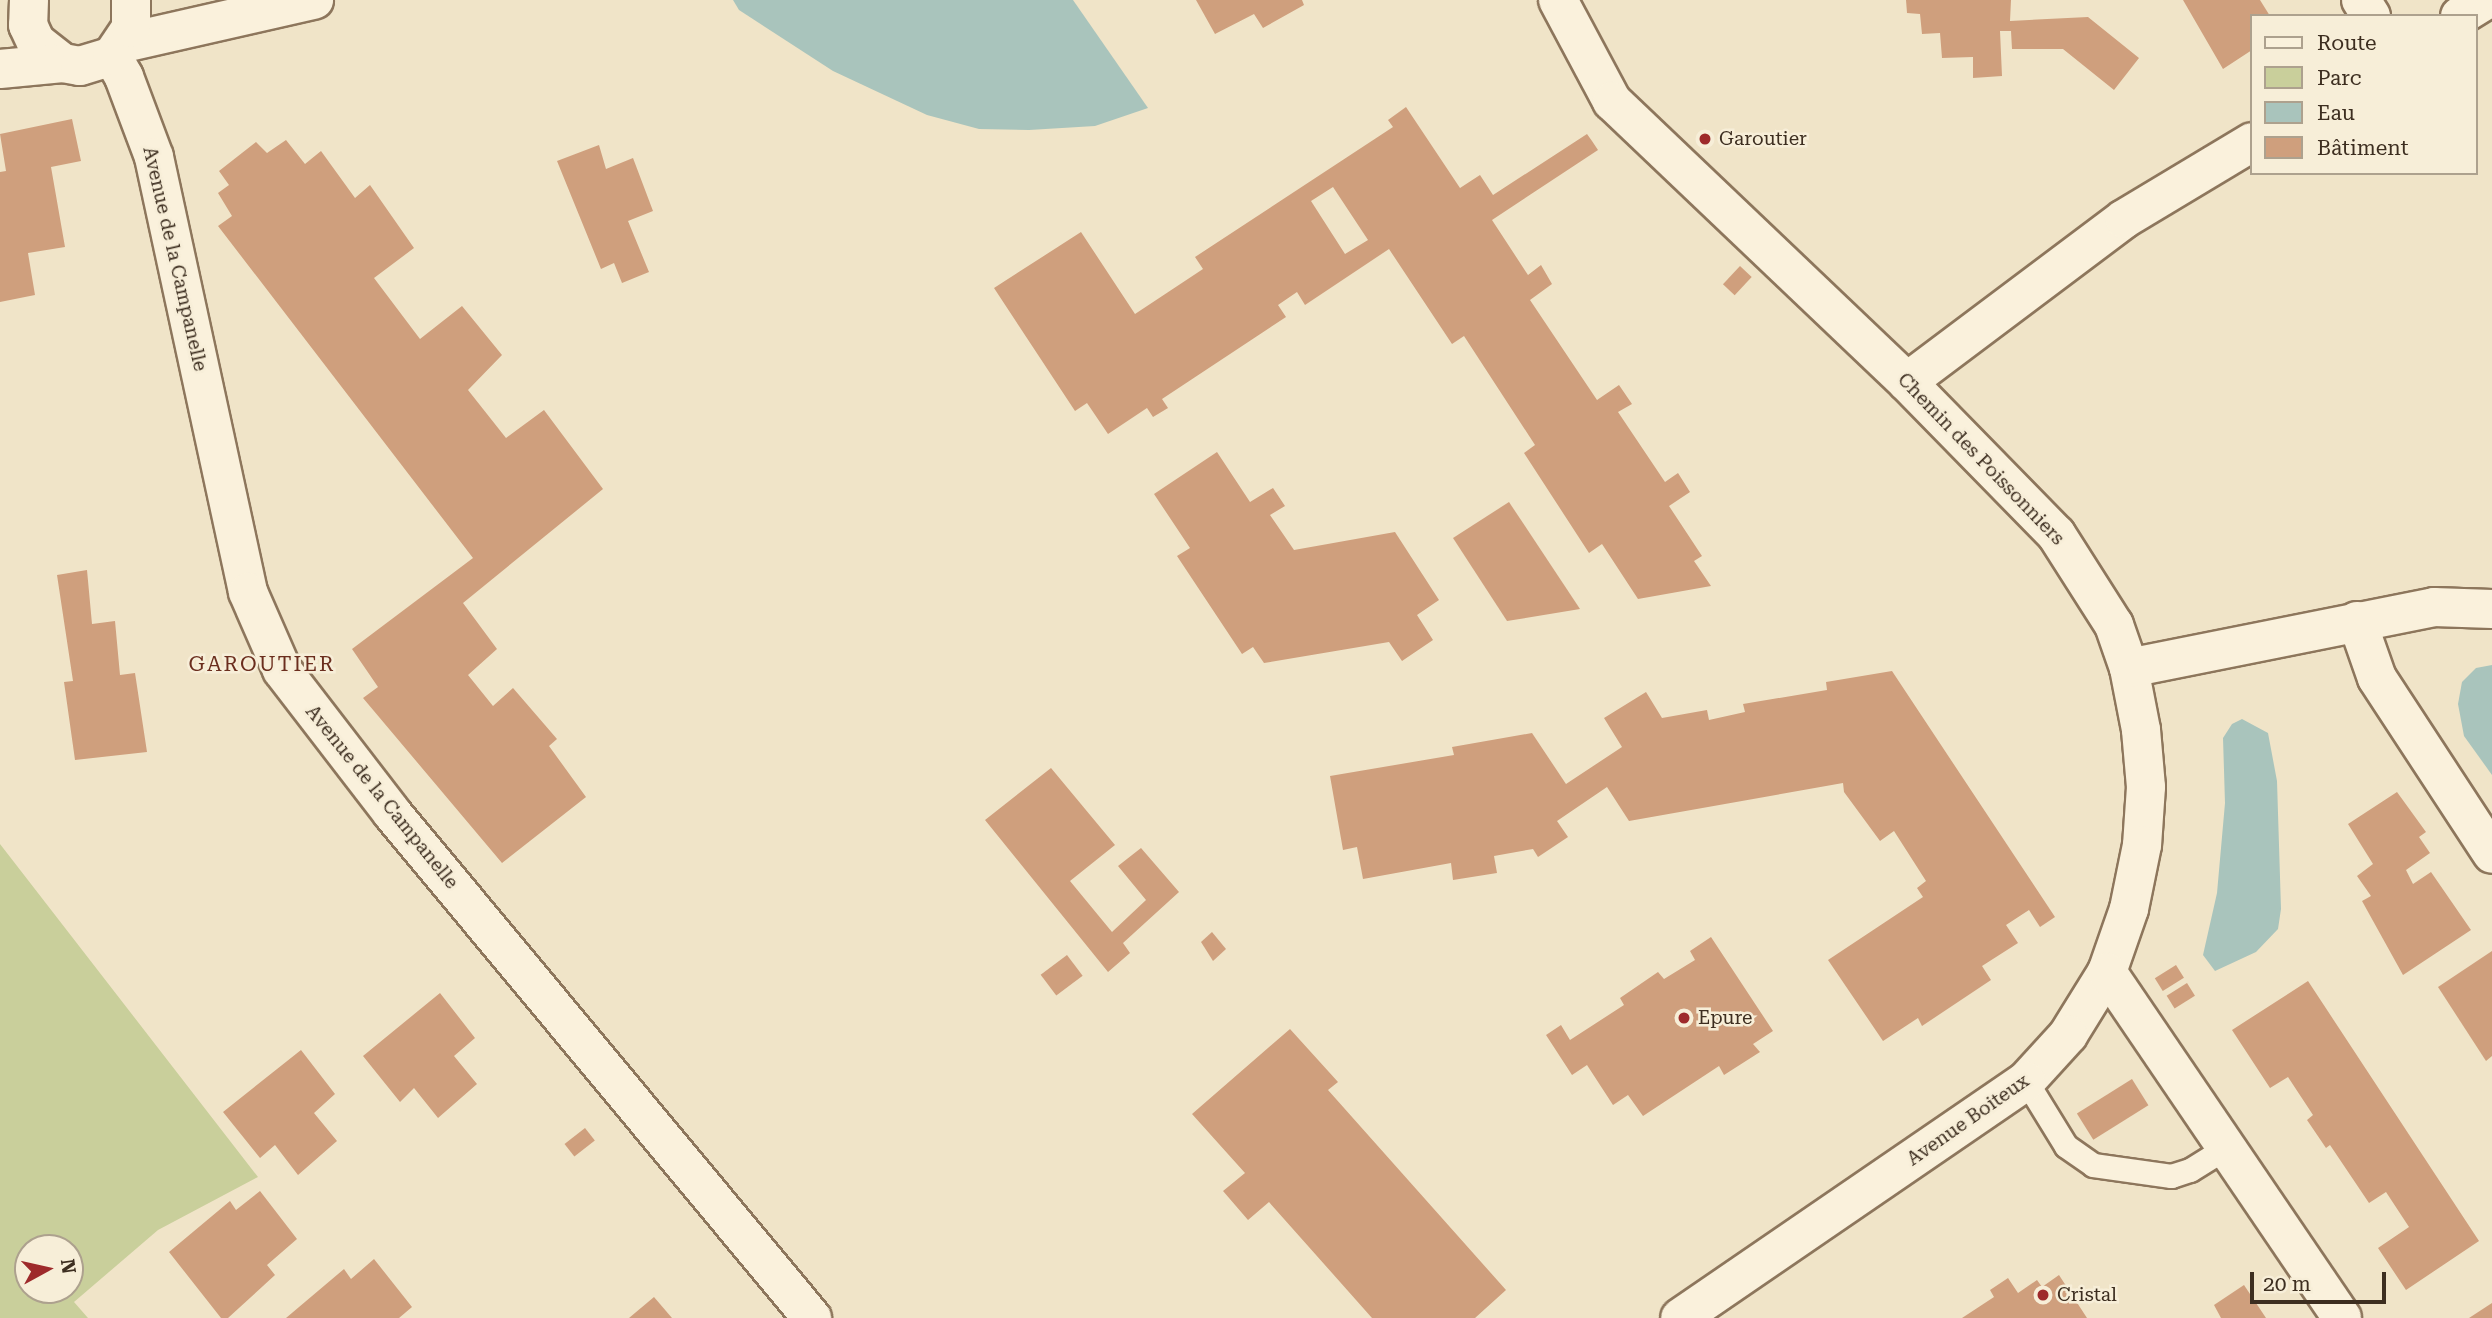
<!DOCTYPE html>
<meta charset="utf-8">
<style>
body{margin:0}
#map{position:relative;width:2492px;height:1318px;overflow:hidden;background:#f0e4c8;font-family:"Roboto Serif",serif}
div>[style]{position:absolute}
.green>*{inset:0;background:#c9cf9b}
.water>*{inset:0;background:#a9c4bc}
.building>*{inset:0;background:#cf9f7d;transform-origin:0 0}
.roads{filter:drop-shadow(2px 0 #8d765c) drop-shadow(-2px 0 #8d765c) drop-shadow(0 2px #8d765c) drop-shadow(0 -2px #8d765c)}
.lane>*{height:23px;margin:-11.5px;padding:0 11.5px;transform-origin:11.5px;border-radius:11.5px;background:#faf1dc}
.street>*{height:38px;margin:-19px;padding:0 19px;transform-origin:19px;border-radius:19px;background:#faf1dc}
.dots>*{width:19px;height:19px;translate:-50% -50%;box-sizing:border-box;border:4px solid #f7eed8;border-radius:50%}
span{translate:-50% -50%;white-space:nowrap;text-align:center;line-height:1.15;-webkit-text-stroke:5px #f7eed8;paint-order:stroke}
.poi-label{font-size:19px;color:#3d2e20}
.left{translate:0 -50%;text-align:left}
.street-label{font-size:19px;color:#3d2e20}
.neighbourhood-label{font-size:21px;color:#6b2e1e;letter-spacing:2px}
.legend{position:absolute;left:2250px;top:14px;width:228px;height:161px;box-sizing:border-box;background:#f7eed8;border:2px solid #ada18e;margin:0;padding:9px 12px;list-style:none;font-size:21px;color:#3d2e20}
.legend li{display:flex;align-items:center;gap:14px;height:35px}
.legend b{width:35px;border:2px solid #ada18e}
.north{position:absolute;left:14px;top:1234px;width:70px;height:70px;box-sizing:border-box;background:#f7eed8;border:2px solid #ada18e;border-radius:50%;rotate:82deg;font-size:19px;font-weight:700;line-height:28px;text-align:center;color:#3d2e20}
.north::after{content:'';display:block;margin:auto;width:24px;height:32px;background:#9e2a2b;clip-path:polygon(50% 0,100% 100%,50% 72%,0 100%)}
.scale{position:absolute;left:2250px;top:1272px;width:136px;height:32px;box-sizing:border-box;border:4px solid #3d2e20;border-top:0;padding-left:9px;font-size:21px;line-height:24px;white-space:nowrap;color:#3d2e20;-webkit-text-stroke:5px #f7eed8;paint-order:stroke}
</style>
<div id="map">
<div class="green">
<div style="clip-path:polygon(evenodd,0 844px,258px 1177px,158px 1230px,74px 1302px,88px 1318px,0 1318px,0 844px,28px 1248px,70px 1248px,70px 1290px,28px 1290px,28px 1248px)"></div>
</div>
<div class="water">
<div style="clip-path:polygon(733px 0,1073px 0,1148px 108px,1095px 126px,1029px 130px,979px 129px,927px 115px,833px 71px,739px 10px)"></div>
<div style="clip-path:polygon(2492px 665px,2492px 775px,2464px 736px,2458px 704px,2462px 682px,2476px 668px)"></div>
<div style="clip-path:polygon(2242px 719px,2268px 733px,2277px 781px,2281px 909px,2278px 929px,2256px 952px,2215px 971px,2203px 955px,2217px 893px,2225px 803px,2223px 738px,2232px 724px)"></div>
</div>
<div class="building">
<div style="clip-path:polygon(1196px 0,1302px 0,1304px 5px,1263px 28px,1254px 14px,1215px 34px)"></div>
<div style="clip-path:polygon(1906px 0,2011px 0,2010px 21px,2088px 17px,2139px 58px,2114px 90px,2063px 49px,2012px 49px,2011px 31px,2000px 31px,2002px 76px,1973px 78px,1973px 57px,1942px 58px,1940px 33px,1922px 34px,1920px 14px,1907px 13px)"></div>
<div style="clip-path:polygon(2183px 0,2260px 0,2270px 16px,2252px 16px,2252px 50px,2223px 69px)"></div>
<div style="clip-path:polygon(evenodd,1406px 107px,1460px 188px,1480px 175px,1493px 195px,1587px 134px,1592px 141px,1598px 150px,1492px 220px,1528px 275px,1541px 265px,1552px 284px,1530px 300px,1597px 400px,1619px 385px,1632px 404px,1618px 412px,1665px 482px,1678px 473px,1690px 492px,1669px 506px,1702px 556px,1694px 561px,1711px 586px,1638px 599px,1602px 544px,1589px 553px,1524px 453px,1535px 445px,1464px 336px,1452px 344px,1389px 249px,1305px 305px,1297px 292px,1278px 305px,1286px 317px,1162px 399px,1168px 408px,1153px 417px,1147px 408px,1108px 434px,1087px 403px,1075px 411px,994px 288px,1081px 232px,1135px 314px,1203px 269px,1195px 257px,1393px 127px,1388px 120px,1406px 107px,1333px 187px,1368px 240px,1345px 254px,1311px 201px,1333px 187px)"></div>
<div style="clip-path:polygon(72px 119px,81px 161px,51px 167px,65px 247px,28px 253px,35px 295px,0 302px,0 172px,6px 171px,0 134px)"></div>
<div style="clip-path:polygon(286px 140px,305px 164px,321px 151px,355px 198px,370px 185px,414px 248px,374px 278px,420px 339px,462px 306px,502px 355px,468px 390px,506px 438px,544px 410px,603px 489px,463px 603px,497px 649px,468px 675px,493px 706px,513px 688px,557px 739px,549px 746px,586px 797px,502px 863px,363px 698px,378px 687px,352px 649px,473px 558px,218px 226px,232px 216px,218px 193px,229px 185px,219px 171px,256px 142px,267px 153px)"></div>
<div style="clip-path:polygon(599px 145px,606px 169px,633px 158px,653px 211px,628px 221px,649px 272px,622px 283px,614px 263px,601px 269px,557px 161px)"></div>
<div style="left:1740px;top:266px;width:16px;height:25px;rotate:43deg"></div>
<div style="clip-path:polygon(1217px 452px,1250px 502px,1273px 488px,1285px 506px,1270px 515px,1294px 550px,1395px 532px,1439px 600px,1417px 615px,1433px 640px,1402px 661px,1389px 642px,1264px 663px,1253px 647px,1242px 654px,1177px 556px,1190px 548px,1154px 494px)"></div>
<div style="clip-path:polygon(1509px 502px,1580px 609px,1507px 621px,1453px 538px)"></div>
<div style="clip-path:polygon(87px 570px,92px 624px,115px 621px,120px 675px,135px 673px,147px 752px,75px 760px,64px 682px,73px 681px,57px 575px)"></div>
<div style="clip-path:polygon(1892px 671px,2055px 917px,2040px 927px,2029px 910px,2006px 925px,2018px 943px,1982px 966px,1991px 980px,1922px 1026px,1918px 1018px,1883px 1041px,1828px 960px,1923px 897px,1917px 888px,1926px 881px,1894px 831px,1880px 841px,1844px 792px,1843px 783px,1629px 821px,1607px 787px,1557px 821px,1568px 837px,1538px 857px,1533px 849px,1494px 856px,1497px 873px,1453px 880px,1451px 863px,1363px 879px,1357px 847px,1343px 850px,1330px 776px,1454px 755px,1452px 747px,1532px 733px,1566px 784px,1622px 747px,1604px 718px,1646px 692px,1662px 718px,1707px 710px,1709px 720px,1745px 712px,1743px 704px,1827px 690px,1826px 682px)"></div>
<div style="clip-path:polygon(1051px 768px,1115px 845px,1070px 881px,1112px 932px,1146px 900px,1118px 866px,1141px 848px,1179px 892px,1123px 943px,1130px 953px,1108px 972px,985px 820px)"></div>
<div style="clip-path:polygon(2397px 792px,2426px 832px,2419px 837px,2430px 853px,2406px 870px,2413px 884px,2431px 872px,2471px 930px,2403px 975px,2362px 901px,2371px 896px,2357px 876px,2373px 864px,2348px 824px)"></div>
<div style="clip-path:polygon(1212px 932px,1226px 949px,1213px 961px,1201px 942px)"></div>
<div style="clip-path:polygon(1711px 937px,1773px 1031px,1753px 1044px,1760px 1052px,1724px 1075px,1719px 1066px,1643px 1116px,1628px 1095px,1613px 1105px,1587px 1065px,1572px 1075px,1546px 1035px,1561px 1025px,1570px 1040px,1624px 1005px,1620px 998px,1658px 972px,1664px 979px,1695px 960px,1690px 951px)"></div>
<div style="clip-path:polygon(2492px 951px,2492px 1056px,2486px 1061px,2438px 987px)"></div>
<div style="left:1067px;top:955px;width:26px;height:33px;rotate:53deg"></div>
<div style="left:2176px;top:965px;width:15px;height:25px;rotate:58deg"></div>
<div style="clip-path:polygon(2308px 981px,2479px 1241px,2406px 1290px,2378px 1248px,2409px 1227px,2386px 1192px,2369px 1203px,2330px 1145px,2326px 1148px,2307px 1120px,2313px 1115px,2288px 1077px,2270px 1088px,2232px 1030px)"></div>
<div style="left:2187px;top:983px;width:15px;height:24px;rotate:58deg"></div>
<div style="clip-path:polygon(440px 993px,475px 1038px,454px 1056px,477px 1084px,438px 1118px,414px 1088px,400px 1102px,363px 1056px)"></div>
<div style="clip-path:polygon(1290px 1029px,1338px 1082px,1328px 1090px,1506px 1290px,1475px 1318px,1372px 1318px,1269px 1202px,1248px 1220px,1223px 1191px,1245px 1173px,1192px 1114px)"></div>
<div style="clip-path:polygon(301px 1050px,335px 1094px,314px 1113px,337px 1141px,298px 1175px,275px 1145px,260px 1158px,223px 1112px)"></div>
<div style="left:2132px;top:1079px;width:31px;height:65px;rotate:58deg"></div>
<div style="left:585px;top:1128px;width:16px;height:26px;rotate:52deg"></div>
<div style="clip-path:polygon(260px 1191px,297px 1239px,267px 1265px,275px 1275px,228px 1318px,221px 1318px,169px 1252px,230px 1201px,236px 1210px)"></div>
<div style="clip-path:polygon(374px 1259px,412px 1307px,399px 1318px,286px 1318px,344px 1269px,351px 1279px)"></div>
<div style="clip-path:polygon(2059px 1275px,2087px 1318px,1962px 1318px,1994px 1297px,1990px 1290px,2008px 1278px,2018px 1293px,2037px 1280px,2042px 1287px)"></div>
<div style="clip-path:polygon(2244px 1285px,2266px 1318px,2221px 1318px,2214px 1305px)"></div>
<div style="clip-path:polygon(654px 1297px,672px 1318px,629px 1318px)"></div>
<div style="clip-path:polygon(2492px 1303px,2492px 1318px,2469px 1318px)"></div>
</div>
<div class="roads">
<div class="lane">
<div style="left:2026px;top:1081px;width:76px;rotate:58.4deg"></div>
<div style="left:2066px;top:1146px;width:33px;rotate:35deg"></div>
<div style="left:2093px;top:1165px;width:79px;rotate:8deg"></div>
<div style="left:2171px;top:1176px;width:20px;rotate:-18deg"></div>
<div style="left:2190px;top:1170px;width:44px;rotate:-31.9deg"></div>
</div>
<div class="street">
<div style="left:29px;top:0;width:25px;rotate:92deg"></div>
<div style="left:28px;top:25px;width:19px;rotate:65deg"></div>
<div style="left:36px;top:42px;width:34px;rotate:38deg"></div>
<div style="left:1558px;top:0;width:115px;rotate:61.9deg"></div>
<div style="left:1612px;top:101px;width:407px;rotate:43.6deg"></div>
<div style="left:1907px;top:382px;width:213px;rotate:45.6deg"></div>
<div style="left:2056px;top:534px;width:108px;rotate:57.5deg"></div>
<div style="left:2114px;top:625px;width:46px;rotate:70.8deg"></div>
<div style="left:2129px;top:668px;width:63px;rotate:79deg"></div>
<div style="left:2141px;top:730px;width:57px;rotate:85deg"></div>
<div style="left:2146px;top:787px;width:58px;rotate:93.9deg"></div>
<div style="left:2142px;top:845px;width:65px;rotate:101.5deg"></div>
<div style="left:2129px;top:909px;width:67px;rotate:109.2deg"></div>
<div style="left:2107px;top:972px;width:74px;rotate:121.8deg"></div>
<div style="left:2068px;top:1035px;width:62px;rotate:132.4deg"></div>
<div style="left:2026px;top:1081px;width:419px;rotate:145.6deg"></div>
<div style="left:2361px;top:0;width:19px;rotate:58deg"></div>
<div style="left:2460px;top:16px;width:31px;rotate:-32deg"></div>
<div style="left:124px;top:43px;width:195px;rotate:-12.8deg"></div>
<div style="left:112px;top:56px;width:24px;rotate:60deg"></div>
<div style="left:124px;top:77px;width:85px;rotate:69.4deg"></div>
<div style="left:154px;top:157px;width:445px;rotate:77.8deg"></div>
<div style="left:248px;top:592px;width:85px;rotate:66.4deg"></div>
<div style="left:282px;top:670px;width:180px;rotate:52.4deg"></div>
<div style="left:392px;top:813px;width:657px;rotate:50.25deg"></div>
<div style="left:0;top:69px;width:63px;rotate:-5.4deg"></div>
<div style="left:63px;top:63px;width:17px;rotate:10deg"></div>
<div style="left:80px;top:66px;width:34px;rotate:-17deg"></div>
<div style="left:112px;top:56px;width:34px;rotate:-56deg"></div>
<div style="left:131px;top:28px;width:28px;rotate:-90deg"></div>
<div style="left:1907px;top:382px;width:271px;rotate:-36.9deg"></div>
<div style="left:2124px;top:219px;width:149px;rotate:-31deg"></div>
<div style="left:2357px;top:621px;width:60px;rotate:70.7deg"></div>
<div style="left:2377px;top:678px;width:210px;rotate:56.8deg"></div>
<div style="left:2129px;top:668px;width:311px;rotate:-11.3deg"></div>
<div style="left:2434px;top:607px;width:58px;rotate:2deg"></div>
<div style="left:2107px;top:972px;width:418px;rotate:55.8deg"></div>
</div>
</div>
<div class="dots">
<div style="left:1705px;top:139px;background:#9e2a2b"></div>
<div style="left:1684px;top:1018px;background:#9e2a2b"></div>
<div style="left:2043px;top:1295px;background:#9e2a2b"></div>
</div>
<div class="poi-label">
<span class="left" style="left:1719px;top:139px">Garoutier</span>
<span class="left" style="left:1698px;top:1018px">Epure</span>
<span class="left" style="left:2057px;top:1295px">Cristal</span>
</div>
<div class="street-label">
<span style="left:175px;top:259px;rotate:77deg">Avenue de la Campanelle</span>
<span style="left:1981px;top:459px;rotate:46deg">Chemin des Poissonniers</span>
<span style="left:382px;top:797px;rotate:51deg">Avenue de la Campanelle</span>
<span style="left:1968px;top:1120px;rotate:-35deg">Avenue Boiteux</span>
</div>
<div class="neighbourhood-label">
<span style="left:262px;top:664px">GAROUTIER</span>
</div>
<ul class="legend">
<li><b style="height:9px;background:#faf1dc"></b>Route</li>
<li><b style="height:19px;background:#c9cf9b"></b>Parc</li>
<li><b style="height:19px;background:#a9c4bc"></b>Eau</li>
<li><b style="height:19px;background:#cf9f7d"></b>Bâtiment</li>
</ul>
<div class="north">N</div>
<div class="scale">20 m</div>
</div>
